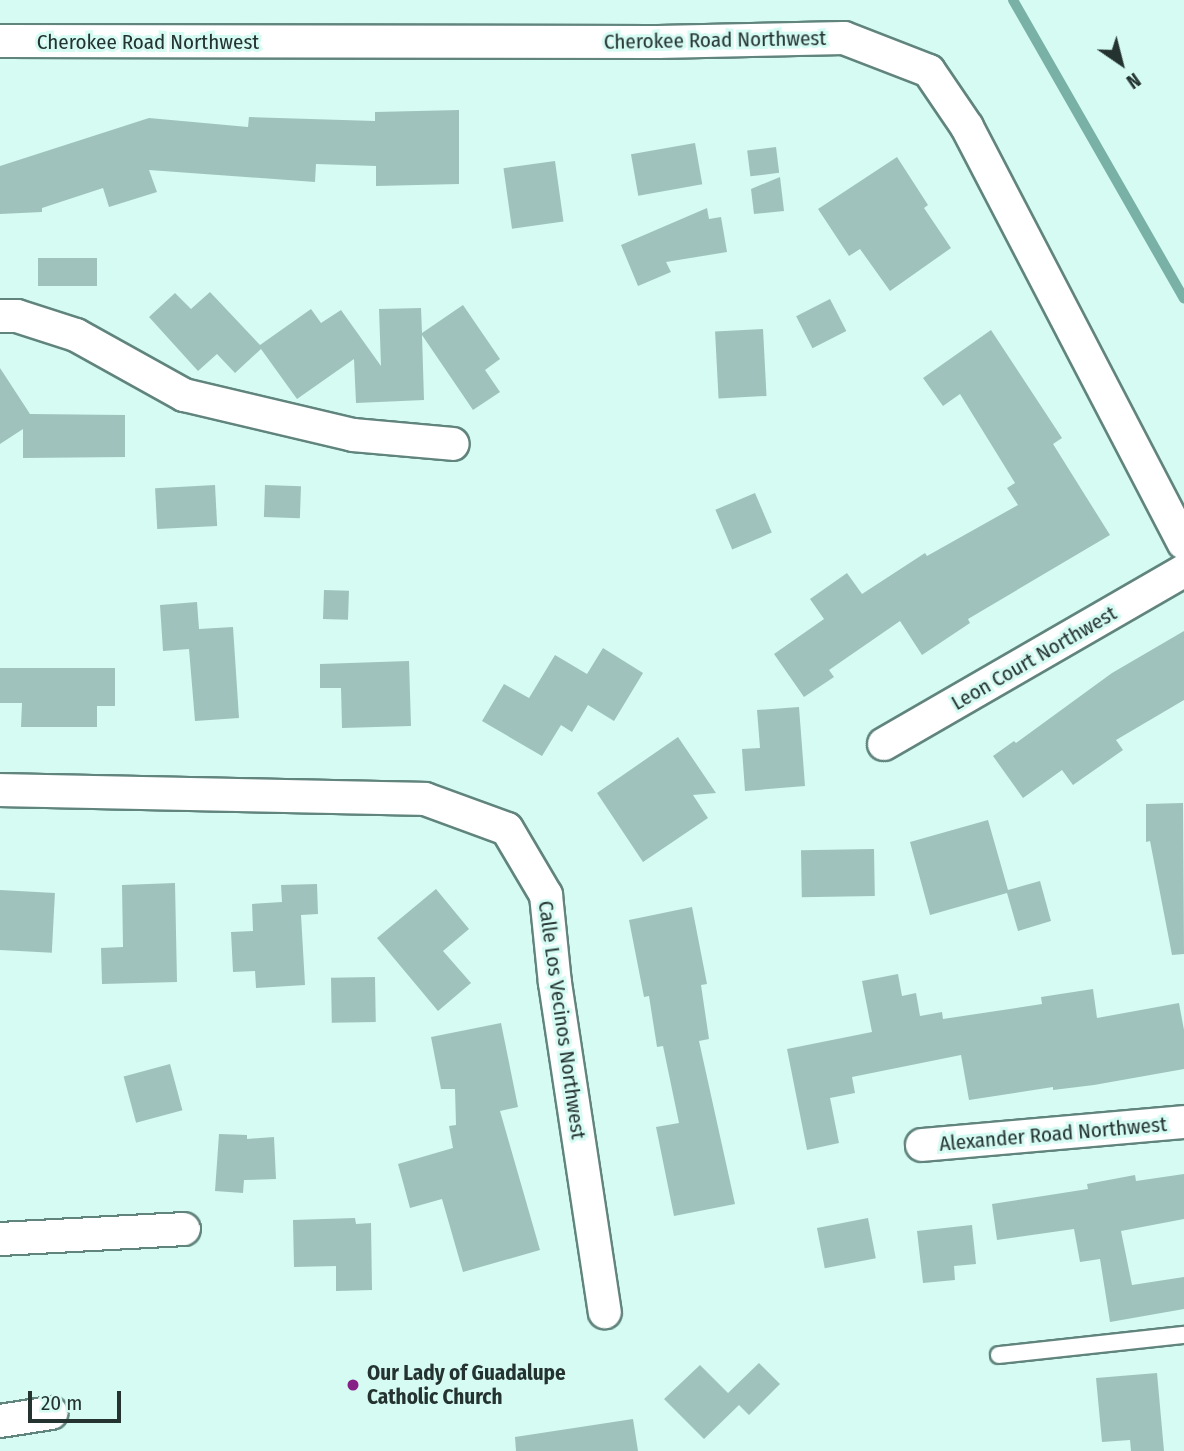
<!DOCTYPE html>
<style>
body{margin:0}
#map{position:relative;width:1184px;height:1451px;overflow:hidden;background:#d5fbf3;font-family:"Fira Sans Condensed",sans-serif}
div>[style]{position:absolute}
.stream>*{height:10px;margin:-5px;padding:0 5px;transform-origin:5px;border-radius:5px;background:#79b1a7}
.building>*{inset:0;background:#9fc3bc;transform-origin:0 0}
.roads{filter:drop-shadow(2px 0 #61847d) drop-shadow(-2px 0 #61847d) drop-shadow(0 2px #61847d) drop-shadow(0 -2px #61847d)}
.service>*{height:16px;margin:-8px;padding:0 8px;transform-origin:8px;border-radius:8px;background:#fff}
.minor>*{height:32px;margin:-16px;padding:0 16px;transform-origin:16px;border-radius:16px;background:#fff}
.dots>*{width:19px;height:19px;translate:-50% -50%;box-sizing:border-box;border:4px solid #d5fbf3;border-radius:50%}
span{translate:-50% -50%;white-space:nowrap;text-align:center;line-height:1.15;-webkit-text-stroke:6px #d5fbf3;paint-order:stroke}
.street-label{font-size:21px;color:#243330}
.poi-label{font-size:21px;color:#243330;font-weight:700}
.left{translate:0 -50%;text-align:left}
.north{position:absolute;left:1086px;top:28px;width:70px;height:70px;-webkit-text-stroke:5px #d5fbf3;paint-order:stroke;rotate:145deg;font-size:19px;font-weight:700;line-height:28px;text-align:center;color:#243330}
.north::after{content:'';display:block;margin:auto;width:24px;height:32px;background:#243330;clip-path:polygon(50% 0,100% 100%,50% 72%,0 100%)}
.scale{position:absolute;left:28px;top:1391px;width:93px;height:32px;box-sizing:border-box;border:4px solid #243330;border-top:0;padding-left:9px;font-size:21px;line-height:24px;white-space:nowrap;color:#243330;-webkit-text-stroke:5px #d5fbf3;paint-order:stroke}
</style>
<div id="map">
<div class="stream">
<div style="left:1013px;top:0;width:344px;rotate:60.2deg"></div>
</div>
<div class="building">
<div style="clip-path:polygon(459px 110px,459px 184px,376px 186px,376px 166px,316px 164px,315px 182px,149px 170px,157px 192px,109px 207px,103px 188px,42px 208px,42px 212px,0 214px,0 166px,149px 118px,248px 127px,249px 117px,375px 121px,375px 112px)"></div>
<div style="left:695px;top:143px;width:42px;height:65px;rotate:80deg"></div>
<div style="left:776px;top:147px;width:26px;height:29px;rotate:83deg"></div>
<div style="clip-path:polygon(897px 157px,928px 205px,924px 208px,951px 248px,890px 291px,860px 249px,849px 256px,818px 209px)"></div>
<div style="left:555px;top:161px;width:61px;height:52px;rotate:82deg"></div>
<div style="clip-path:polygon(780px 177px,784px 211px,754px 214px,751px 189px)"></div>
<div style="clip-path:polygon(707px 208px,709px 219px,721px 217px,727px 252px,666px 262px,671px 272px,638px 286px,621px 245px)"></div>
<div style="left:97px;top:258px;width:28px;height:59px;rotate:90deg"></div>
<div style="clip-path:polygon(210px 292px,260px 345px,311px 309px,321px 323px,341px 310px,381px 366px,379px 309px,421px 308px,422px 333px,463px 305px,500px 359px,485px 370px,500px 392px,473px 410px,422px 335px,424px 400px,356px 403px,354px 359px,297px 399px,261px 349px,235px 373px,217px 354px,198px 371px,149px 317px,175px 293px,191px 309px)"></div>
<div style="left:830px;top:299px;width:36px;height:38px;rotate:63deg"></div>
<div style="left:763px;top:329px;width:67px;height:48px;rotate:87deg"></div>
<div style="clip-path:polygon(991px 330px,1062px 438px,1053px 444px,1110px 535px,968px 619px,970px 623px,922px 655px,900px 621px,829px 670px,834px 677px,804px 697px,774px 654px,824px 619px,810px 599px,847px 573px,862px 594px,925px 553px,927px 556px,1018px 505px,1007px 488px,1015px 483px,960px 394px,943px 406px,923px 378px)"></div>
<div style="clip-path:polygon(0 368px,30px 414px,125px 415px,125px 457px,23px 458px,23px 429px,0 444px)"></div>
<div style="left:215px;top:485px;width:41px;height:60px;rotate:87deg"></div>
<div style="left:265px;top:485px;width:36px;height:32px;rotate:2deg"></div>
<div style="left:755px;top:493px;width:43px;height:43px;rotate:67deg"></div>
<div style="left:324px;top:590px;width:25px;height:29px;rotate:2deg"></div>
<div style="clip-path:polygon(197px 602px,199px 629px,233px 627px,239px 718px,195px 721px,189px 649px,163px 651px,160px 605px)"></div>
<div style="clip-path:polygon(1184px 631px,1184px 700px,1116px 740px,1123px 750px,1073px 785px,1062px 770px,1023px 798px,993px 756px,1014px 741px,1016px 743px,1112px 673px)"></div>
<div style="clip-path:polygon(603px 648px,643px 673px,614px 721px,588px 705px,572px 732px,561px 725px,542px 756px,482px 721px,504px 684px,529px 698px,555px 655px,587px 674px)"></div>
<div style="clip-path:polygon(409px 661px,411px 726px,342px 728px,341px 688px,320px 688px,320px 664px)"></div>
<div style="clip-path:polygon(0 668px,115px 668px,115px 706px,97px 706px,97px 727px,21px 727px,22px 703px,0 703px)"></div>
<div style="clip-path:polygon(799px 707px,805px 786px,745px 791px,742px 749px,760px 748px,757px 710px)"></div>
<div style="clip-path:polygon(678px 737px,716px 793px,693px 795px,708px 818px,643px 862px,597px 793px)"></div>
<div style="clip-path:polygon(1183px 803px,1184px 954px,1172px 955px,1150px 841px,1146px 842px,1146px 804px)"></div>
<div style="clip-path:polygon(988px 820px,1008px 890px,1040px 881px,1051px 921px,1018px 931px,1007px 893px,930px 915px,910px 842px)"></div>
<div style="left:874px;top:849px;width:47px;height:73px;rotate:89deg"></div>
<div style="clip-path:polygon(175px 883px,177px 982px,102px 984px,101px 948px,123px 947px,122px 885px)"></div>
<div style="clip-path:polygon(317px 884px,318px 914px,301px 915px,305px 985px,256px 988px,255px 971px,233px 972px,231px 932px,253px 931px,252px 904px,282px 902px,281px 885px)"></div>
<div style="clip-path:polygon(436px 889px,469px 929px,443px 951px,471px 983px,438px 1011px,377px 938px)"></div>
<div style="left:0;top:890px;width:55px;height:60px;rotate:3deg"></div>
<div style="clip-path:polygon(692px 907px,707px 984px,701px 985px,709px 1039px,699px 1041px,735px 1204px,674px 1216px,656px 1127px,679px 1123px,663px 1046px,657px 1047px,649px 996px,644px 997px,629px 920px)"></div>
<div style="clip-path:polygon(898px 974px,902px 996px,916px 993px,920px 1016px,942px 1012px,943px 1019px,1042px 1004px,1041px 997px,1093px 989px,1097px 1018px,1179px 1003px,1184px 1030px,1184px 1069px,1094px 1085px,1053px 1090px,1053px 1087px,969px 1100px,961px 1055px,852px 1077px,855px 1093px,830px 1098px,839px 1143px,807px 1150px,787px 1049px,872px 1032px,862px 981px)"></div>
<div style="left:375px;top:977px;width:45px;height:44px;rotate:89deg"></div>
<div style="clip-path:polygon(501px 1023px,518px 1107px,500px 1111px,540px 1250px,463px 1272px,442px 1199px,410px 1208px,398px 1164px,453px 1148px,449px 1126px,456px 1125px,455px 1089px,441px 1089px,431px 1037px)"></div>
<div style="left:170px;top:1064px;width:48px;height:48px;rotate:75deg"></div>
<div style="clip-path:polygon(219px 1134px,247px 1135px,247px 1139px,274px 1137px,276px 1179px,244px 1180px,243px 1193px,215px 1191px)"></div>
<div style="clip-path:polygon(1184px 1174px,1184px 1219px,1121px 1231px,1132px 1285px,1184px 1277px,1184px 1309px,1110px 1322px,1100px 1259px,1080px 1262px,1074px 1229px,997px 1240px,992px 1204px,1088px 1189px,1087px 1184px,1135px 1175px,1136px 1181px)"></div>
<div style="clip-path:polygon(355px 1218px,356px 1224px,371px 1223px,372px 1290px,336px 1291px,336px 1266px,294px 1267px,293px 1220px)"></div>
<div style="left:868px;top:1218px;width:41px;height:52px;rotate:79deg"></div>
<div style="clip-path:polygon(972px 1225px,976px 1264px,954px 1266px,955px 1280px,923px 1283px,917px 1231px)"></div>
<div style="clip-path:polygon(759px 1363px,780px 1384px,749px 1415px,739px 1405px,704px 1439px,664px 1399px,700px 1365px,728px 1393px)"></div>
<div style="clip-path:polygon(1157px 1373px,1164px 1451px,1131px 1451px,1130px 1440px,1102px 1442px,1096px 1378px)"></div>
<div style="clip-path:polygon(633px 1419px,638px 1451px,516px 1451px,515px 1437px)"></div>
</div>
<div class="roads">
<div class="service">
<div style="left:999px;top:1355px;width:186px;rotate:-6.2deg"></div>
</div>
<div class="minor">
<div style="left:0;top:41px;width:658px;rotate:0.09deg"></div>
<div style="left:658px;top:42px;width:186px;rotate:-1.2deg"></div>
<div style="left:844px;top:38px;width:91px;rotate:21.2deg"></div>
<div style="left:929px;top:71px;width:68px;rotate:55.8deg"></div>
<div style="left:967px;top:127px;width:469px;rotate:62.5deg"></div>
<div style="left:0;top:316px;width:17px"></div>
<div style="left:17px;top:316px;width:62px;rotate:17.9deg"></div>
<div style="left:76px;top:335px;width:124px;rotate:29.1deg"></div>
<div style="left:184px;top:395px;width:174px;rotate:13.3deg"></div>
<div style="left:353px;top:435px;width:100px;rotate:5.1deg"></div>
<div style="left:884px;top:744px;width:346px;rotate:-30deg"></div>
<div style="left:0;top:790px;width:425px;rotate:1.2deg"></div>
<div style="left:425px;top:799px;width:87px;rotate:20.1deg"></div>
<div style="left:507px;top:829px;width:77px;rotate:59.4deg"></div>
<div style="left:546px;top:895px;width:88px;rotate:84.2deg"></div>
<div style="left:555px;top:983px;width:333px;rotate:81.4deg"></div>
<div style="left:922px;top:1145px;width:263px;rotate:-5deg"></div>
<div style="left:0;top:1239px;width:184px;rotate:-3.1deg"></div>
<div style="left:0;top:1421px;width:52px;rotate:-8.9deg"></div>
</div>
</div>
<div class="dots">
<div style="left:353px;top:1385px;background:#861f86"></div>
</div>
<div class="street-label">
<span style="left:715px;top:40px;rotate:-1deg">Cherokee Road Northwest</span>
<span style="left:148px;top:42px">Cherokee Road Northwest</span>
<span style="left:1034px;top:658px;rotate:-30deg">Leon Court Northwest</span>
<span style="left:562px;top:1020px;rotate:82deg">Calle Los Vecinos Northwest</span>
<span style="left:1053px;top:1134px;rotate:-5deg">Alexander Road Northwest</span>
</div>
<div class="poi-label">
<span class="left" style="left:367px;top:1385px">Our Lady of Guadalupe<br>Catholic Church</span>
</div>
<div class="north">N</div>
<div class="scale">20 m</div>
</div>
